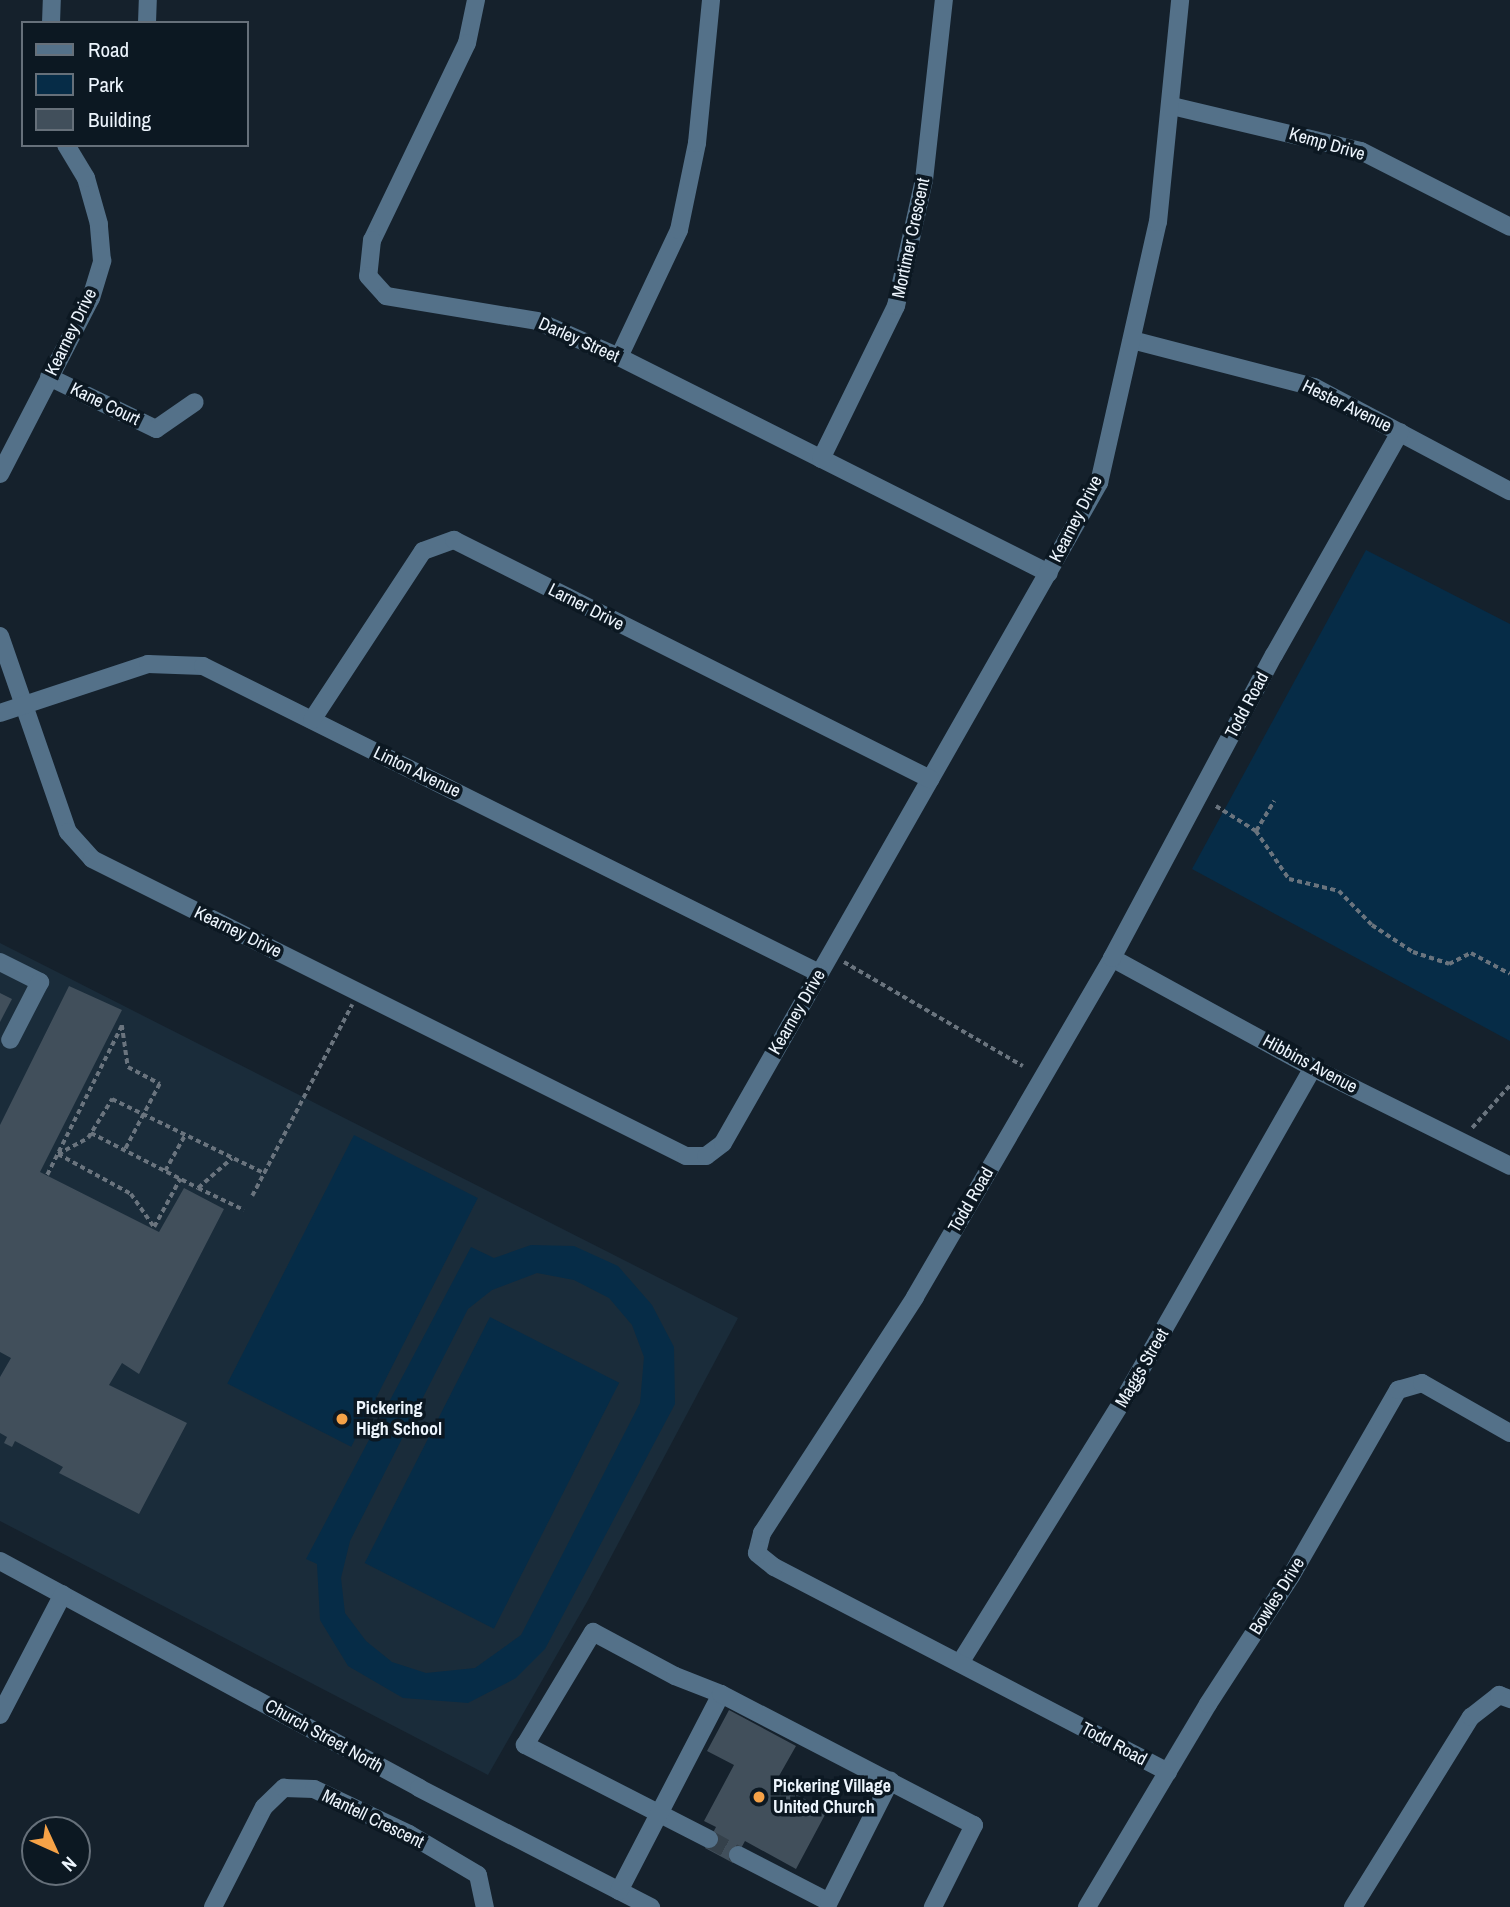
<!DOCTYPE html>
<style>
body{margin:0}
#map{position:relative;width:1510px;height:1907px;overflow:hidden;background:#15212c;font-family:"Archivo Narrow",sans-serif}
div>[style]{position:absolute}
.built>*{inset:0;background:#1a2c3a}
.green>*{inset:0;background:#062c47;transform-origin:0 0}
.building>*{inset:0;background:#414f5b}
.minor-tunnel>*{height:18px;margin-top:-9px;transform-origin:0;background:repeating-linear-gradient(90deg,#35414b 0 18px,transparent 0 27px)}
.path>*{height:3.5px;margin-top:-1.75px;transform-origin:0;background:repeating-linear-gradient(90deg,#6a747e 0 5px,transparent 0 8.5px)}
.minor>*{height:18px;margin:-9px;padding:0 9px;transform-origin:9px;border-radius:9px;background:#547189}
.dots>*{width:19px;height:19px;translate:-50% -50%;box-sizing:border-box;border:4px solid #0c1822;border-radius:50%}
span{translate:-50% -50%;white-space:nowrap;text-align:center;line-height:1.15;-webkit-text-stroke:7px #0c1822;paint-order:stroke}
.street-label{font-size:18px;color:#edf5fd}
.poi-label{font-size:18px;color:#edf5fd;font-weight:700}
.left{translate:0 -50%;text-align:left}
.legend{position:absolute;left:21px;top:21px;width:228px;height:126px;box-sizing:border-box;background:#0c1822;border:2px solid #66707a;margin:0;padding:9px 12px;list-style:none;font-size:21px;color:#edf5fd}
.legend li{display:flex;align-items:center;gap:14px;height:35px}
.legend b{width:35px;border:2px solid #66707a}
.north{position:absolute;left:21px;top:1816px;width:70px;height:70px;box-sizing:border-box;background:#0c1822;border:2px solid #66707a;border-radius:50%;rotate:135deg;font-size:19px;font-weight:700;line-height:28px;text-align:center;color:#edf5fd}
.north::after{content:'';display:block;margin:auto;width:24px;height:32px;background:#f6a247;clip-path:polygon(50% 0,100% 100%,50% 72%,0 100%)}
</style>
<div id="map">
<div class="built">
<div style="clip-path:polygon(0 943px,738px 1318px,587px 1602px,488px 1775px,0 1521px)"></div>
</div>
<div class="green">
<div style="clip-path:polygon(1366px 550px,1510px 624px,1510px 1041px,1192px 869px)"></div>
<div style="left:354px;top:1135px;width:139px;height:279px;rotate:27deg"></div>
<div style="clip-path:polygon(evenodd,531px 1245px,574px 1246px,618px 1266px,652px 1305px,674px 1347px,675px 1404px,545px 1649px,516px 1678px,468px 1703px,403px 1698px,348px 1666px,320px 1620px,317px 1564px,306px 1559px,471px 1247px,494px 1258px,531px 1245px,537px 1273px,574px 1280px,609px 1298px,632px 1325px,644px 1357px,640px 1403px,521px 1635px,475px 1668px,426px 1673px,392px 1662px,366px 1641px,345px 1613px,341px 1578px,350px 1541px,468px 1309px,492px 1290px,537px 1273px)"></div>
<div style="left:490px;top:1317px;width:145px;height:276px;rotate:27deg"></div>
</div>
<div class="building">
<div style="clip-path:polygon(69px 986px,122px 1010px,40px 1172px,159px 1232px,184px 1188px,224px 1209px,139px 1374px,122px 1363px,109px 1385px,187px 1423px,139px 1514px,59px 1473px,63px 1467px,15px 1441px,12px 1447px,4px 1443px,7px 1437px,0 1433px,0 1377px,11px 1358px,0 1352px,0 1125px)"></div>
<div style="clip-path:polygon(0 993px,12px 999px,0 1022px)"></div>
<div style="clip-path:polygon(729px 1710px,796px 1746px,775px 1783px,827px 1811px,796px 1869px,745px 1841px,733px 1863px,705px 1848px,716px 1827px,704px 1821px,734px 1765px,707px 1751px)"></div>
</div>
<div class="minor-tunnel">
<div style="left:709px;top:1839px;width:33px;rotate:29deg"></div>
</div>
<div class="path">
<div style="left:1216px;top:806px;width:47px;rotate:32deg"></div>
<div style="left:1256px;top:831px;width:58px;rotate:55.5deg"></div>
<div style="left:1289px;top:879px;width:51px;rotate:13.5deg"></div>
<div style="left:1339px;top:891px;width:47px;rotate:45.9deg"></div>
<div style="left:1372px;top:925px;width:49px;rotate:33.4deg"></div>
<div style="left:1413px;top:952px;width:38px;rotate:18deg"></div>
<div style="left:1449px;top:964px;width:25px;rotate:-27deg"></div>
<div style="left:1471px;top:953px;width:44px;rotate:28.3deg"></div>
<div style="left:1256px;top:831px;width:35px;rotate:-59deg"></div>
<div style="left:844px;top:962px;width:207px;rotate:30.2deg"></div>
<div style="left:1472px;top:1128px;width:57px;rotate:-48.5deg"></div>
<div style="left:91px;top:1133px;width:120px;rotate:27.2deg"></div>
<div style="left:198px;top:1188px;width:45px;rotate:-41.4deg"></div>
<div style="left:58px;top:1154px;width:34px;rotate:-28deg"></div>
<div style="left:88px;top:1138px;width:46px;rotate:-58.4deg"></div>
<div style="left:112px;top:1099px;width:169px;rotate:26deg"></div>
<div style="left:58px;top:1154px;width:83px;rotate:28.7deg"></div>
<div style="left:131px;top:1194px;width:40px;rotate:55.1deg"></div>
<div style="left:154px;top:1227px;width:55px;rotate:-61.6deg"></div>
<div style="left:165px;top:1171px;width:41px;rotate:-60.9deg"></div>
<div style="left:47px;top:1175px;width:168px;rotate:-63.4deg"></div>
<div style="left:122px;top:1025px;width:42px;rotate:81.9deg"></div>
<div style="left:128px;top:1067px;width:36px;rotate:28deg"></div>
<div style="left:160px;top:1084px;width:75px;rotate:117.9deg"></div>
<div style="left:198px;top:1188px;width:51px;rotate:25.6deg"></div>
<div style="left:252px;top:1196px;width:216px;rotate:-62.4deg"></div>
</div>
<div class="minor">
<div style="left:476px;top:0;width:44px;rotate:101.8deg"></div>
<div style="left:467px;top:43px;width:219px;rotate:115.7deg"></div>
<div style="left:372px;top:240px;width:36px;rotate:96deg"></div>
<div style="left:368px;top:276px;width:27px;rotate:48deg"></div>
<div style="left:386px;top:296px;width:153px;rotate:9.4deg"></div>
<div style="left:537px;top:321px;width:90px;rotate:23.7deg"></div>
<div style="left:619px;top:357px;width:481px;rotate:26.7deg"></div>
<div style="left:51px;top:23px;width:23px;rotate:-88deg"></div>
<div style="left:147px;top:23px;width:23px;rotate:-88deg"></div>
<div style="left:1172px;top:106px;width:194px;rotate:13.4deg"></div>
<div style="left:1361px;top:151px;width:167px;rotate:27deg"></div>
<div style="left:1132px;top:340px;width:188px;rotate:14.5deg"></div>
<div style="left:1314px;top:387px;width:222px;rotate:28deg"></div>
<div style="left:619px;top:357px;width:140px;rotate:-64.7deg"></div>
<div style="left:679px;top:230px;width:89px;rotate:-78.3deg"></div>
<div style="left:697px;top:143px;width:144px;rotate:-84.4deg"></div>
<div style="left:49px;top:377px;width:119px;rotate:25.9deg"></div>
<div style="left:156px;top:429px;width:47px;rotate:-34.7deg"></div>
<div style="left:821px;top:459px;width:170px;rotate:-63.9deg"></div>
<div style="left:896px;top:306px;width:129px;rotate:-77.5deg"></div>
<div style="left:924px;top:180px;width:181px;rotate:-83.7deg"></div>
<div style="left:0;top:474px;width:198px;rotate:-62.7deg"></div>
<div style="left:91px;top:298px;width:39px;rotate:-73deg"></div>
<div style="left:102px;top:261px;width:37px;rotate:-95deg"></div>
<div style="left:99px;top:224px;width:48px;rotate:-105.8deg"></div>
<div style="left:86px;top:178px;width:39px;rotate:-121deg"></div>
<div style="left:0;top:636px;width:207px;rotate:70.9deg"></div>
<div style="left:68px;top:832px;width:36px;rotate:48deg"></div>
<div style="left:92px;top:859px;width:664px;rotate:26.57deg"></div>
<div style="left:686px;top:1156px;width:20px"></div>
<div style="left:706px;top:1156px;width:21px;rotate:-37deg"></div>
<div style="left:723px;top:1143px;width:760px;rotate:-60.33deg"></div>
<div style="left:1099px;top:483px;width:268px;rotate:-77.3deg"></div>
<div style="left:1158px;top:222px;width:223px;rotate:-84.3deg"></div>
<div style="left:0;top:713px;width:156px;rotate:-18.3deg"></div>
<div style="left:148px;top:664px;width:55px;rotate:2.1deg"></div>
<div style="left:203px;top:666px;width:688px;rotate:26.49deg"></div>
<div style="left:312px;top:720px;width:202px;rotate:-56.7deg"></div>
<div style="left:423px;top:551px;width:33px;rotate:-20deg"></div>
<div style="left:454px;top:540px;width:533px;rotate:26.66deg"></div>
<div style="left:1112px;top:958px;width:229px;rotate:28.7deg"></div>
<div style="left:1313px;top:1068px;width:220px;rotate:26.4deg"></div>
<div style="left:0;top:962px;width:45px;rotate:26.6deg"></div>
<div style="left:40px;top:982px;width:65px;rotate:117.3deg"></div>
<div style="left:0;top:1561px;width:477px;rotate:28.4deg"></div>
<div style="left:419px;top:1788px;width:261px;rotate:27.2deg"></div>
<div style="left:960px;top:1663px;width:311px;rotate:-58.2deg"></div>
<div style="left:1124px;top:1399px;width:381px;rotate:-60.3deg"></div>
<div style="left:0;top:1715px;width:136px;rotate:-62.5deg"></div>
<div style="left:1168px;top:1772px;width:444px;rotate:-152.5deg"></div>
<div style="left:774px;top:1567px;width:22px;rotate:-141deg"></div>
<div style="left:757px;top:1553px;width:21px;rotate:-76deg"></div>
<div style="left:762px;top:1533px;width:281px;rotate:-57deg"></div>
<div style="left:915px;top:1297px;width:392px;rotate:-59.8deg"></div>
<div style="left:1112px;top:958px;width:344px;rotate:-61.9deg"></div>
<div style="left:1274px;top:655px;width:256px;rotate:-60.5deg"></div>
<div style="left:709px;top:1839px;width:207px;rotate:-152.9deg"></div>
<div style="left:525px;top:1745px;width:132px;rotate:-59deg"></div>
<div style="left:593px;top:1632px;width:93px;rotate:28.2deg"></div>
<div style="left:675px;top:1676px;width:49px;rotate:21.4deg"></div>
<div style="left:738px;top:1855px;width:102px;rotate:27.3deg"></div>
<div style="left:829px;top:1902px;width:136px;rotate:-63.2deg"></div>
<div style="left:619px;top:1891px;width:222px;rotate:-62.6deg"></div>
<div style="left:721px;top:1694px;width:285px;rotate:27.4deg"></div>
<div style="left:974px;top:1825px;width:92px;rotate:116.6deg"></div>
<div style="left:213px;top:1907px;width:112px;rotate:-63deg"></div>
<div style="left:264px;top:1807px;width:28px;rotate:-44deg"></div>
<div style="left:284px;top:1788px;width:30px;rotate:2deg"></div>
<div style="left:314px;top:1789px;width:105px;rotate:25.3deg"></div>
<div style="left:409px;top:1834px;width:80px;rotate:30.7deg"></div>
<div style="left:478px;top:1875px;width:33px;rotate:78deg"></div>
<div style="left:1087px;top:1907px;width:236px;rotate:-59.2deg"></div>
<div style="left:1208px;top:1704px;width:153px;rotate:-57deg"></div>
<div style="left:1291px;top:1576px;width:215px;rotate:-60.1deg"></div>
<div style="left:1398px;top:1390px;width:25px;rotate:-16deg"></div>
<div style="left:1422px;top:1383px;width:101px;rotate:29.6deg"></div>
<div style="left:1353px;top:1907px;width:224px;rotate:-58.2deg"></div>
<div style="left:1471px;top:1717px;width:36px;rotate:-38deg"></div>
<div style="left:1499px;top:1695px;width:12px;rotate:20deg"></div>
</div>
<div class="dots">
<div style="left:342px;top:1419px;background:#f6a247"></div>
<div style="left:759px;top:1797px;background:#f6a247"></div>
</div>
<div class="street-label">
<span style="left:1327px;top:144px;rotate:16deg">Kemp Drive</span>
<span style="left:911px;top:238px;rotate:-78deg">Mortimer Crescent</span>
<span style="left:71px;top:332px;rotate:-64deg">Kearney Drive</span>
<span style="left:579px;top:340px;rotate:24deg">Darley Street</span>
<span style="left:105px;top:404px;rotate:26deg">Kane Court</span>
<span style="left:1347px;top:406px;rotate:26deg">Hester Avenue</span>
<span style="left:1076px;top:519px;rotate:-63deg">Kearney Drive</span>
<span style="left:586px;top:607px;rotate:27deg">Larner Drive</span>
<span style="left:1247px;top:705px;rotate:-62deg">Todd Road</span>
<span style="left:417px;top:772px;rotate:26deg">Linton Avenue</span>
<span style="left:238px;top:932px;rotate:26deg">Kearney Drive</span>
<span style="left:797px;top:1012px;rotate:-60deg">Kearney Drive</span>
<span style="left:1310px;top:1064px;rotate:28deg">Hibbins Avenue</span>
<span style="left:971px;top:1200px;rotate:-60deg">Todd Road</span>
<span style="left:1142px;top:1368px;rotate:-60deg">Maggs Street</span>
<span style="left:1277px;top:1596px;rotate:-58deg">Bowles Drive</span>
<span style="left:324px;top:1736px;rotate:29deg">Church Street North</span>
<span style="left:1114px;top:1744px;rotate:28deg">Todd Road</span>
<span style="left:373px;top:1819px;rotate:26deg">Mantell Crescent</span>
</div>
<div class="poi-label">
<span class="left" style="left:356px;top:1419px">Pickering<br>High School</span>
<span class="left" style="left:773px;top:1797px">Pickering Village<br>United Church</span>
</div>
<ul class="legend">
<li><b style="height:9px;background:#547189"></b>Road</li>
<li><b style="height:19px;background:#062c47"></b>Park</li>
<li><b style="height:19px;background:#414f5b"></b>Building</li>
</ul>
<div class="north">N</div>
</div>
